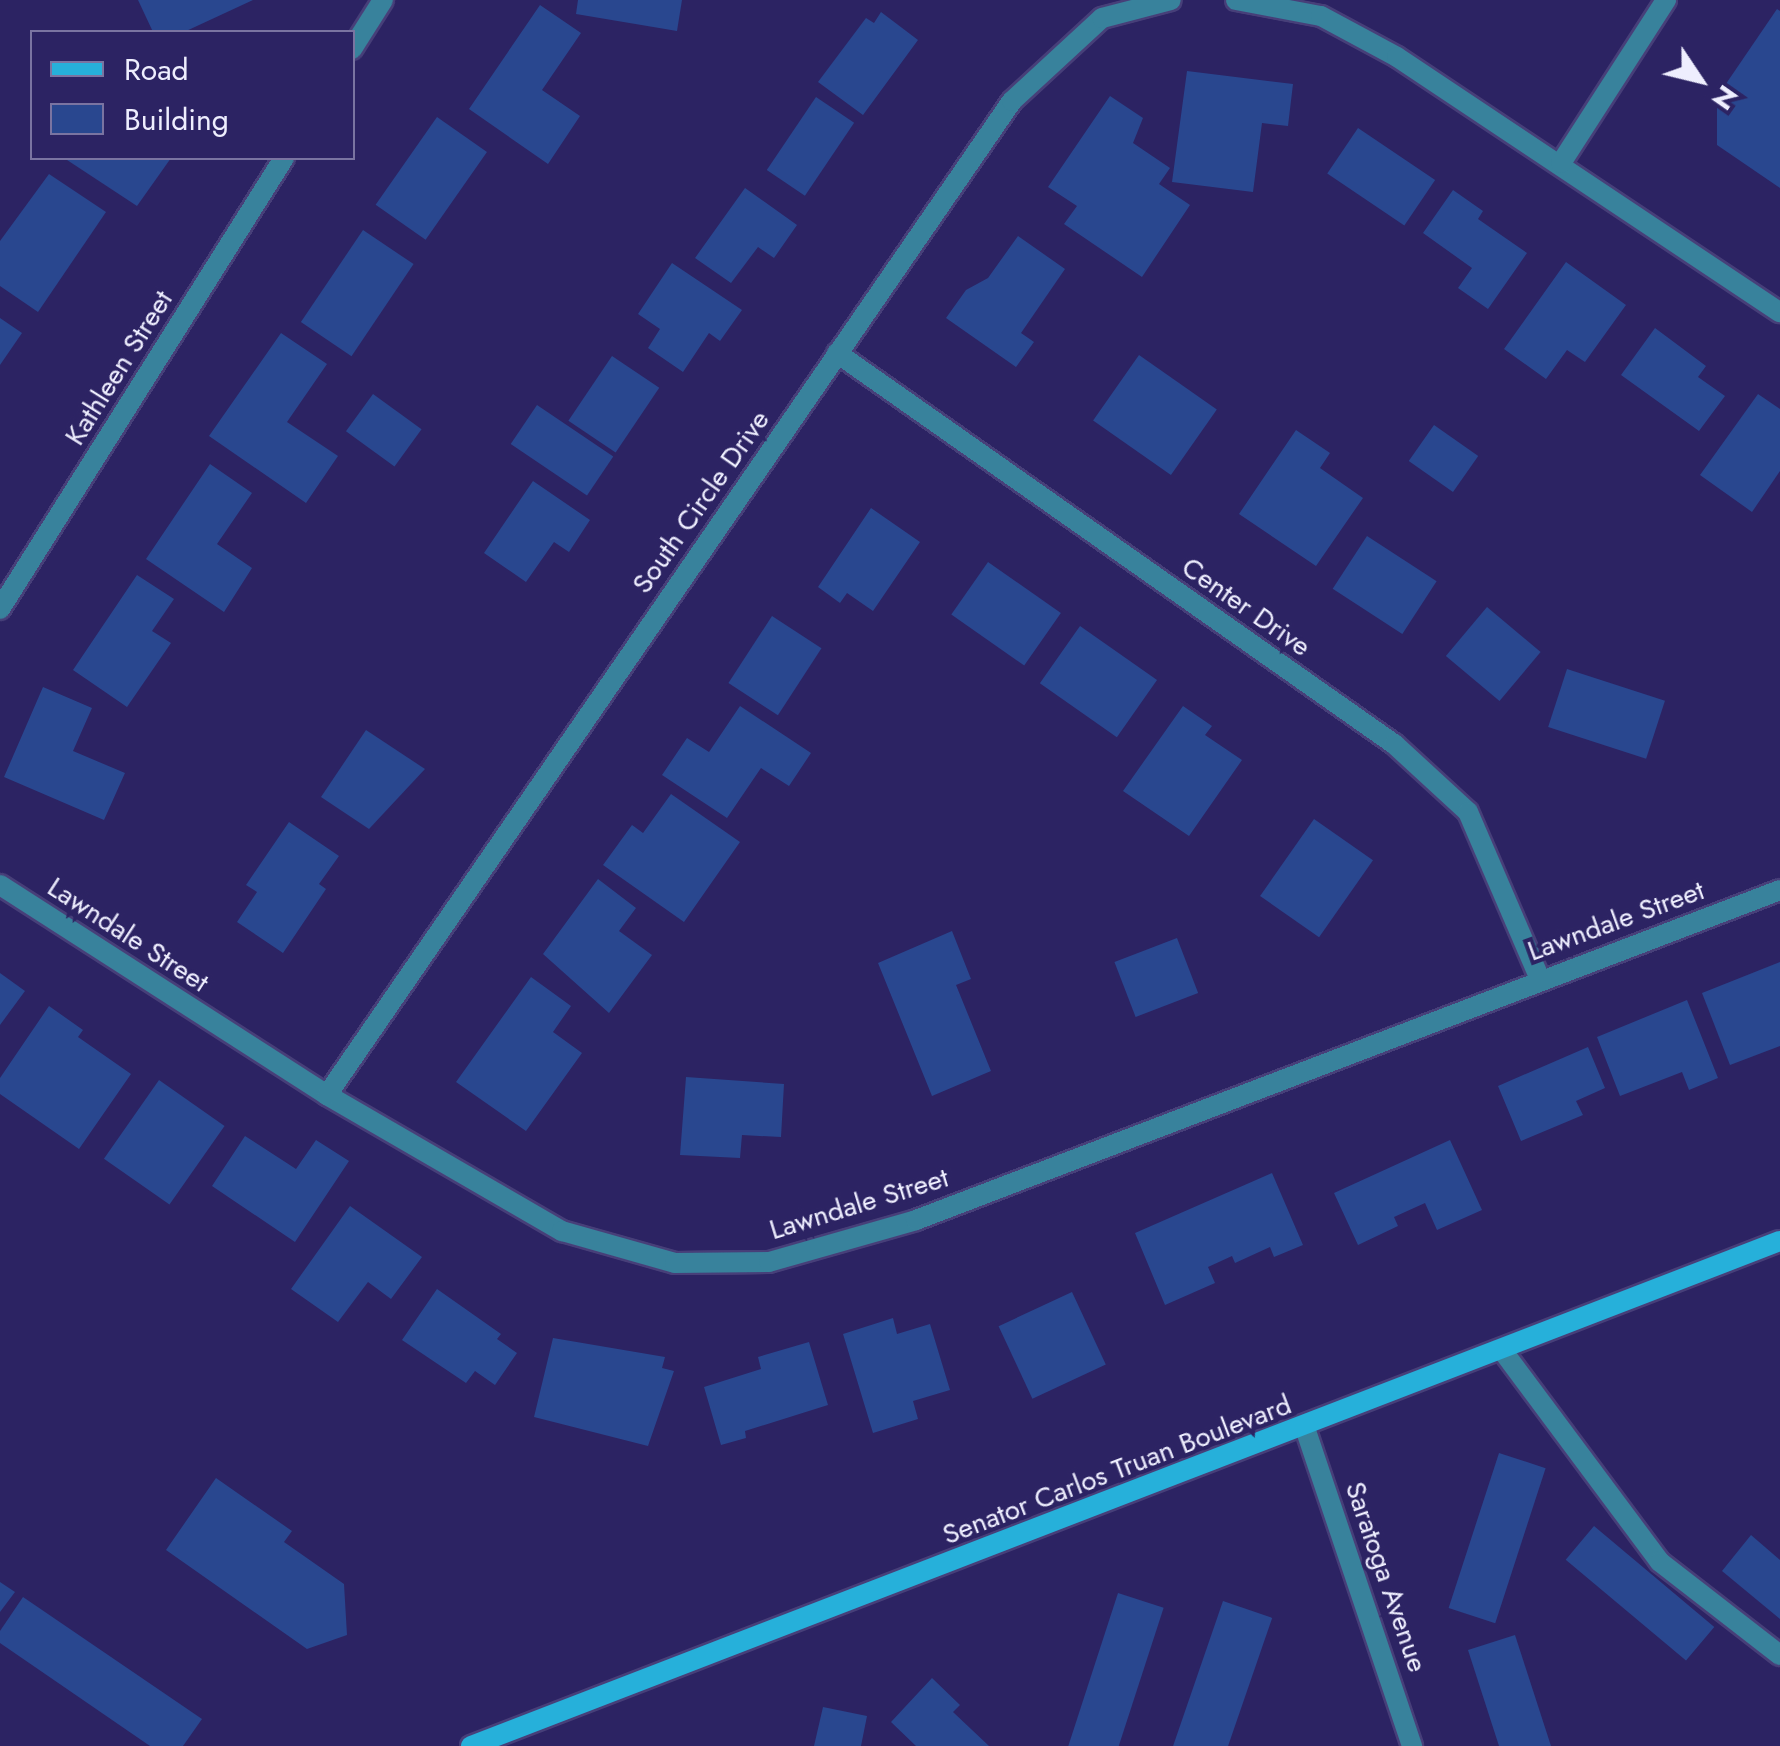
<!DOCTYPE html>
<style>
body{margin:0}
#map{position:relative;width:1780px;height:1746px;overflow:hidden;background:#2c2363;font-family:Jost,sans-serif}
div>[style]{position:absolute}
.building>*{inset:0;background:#29478f;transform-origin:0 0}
.roads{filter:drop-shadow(2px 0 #473f79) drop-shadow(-2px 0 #473f79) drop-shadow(0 2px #473f79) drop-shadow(0 -2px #473f79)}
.lane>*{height:20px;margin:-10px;padding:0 10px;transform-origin:10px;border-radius:10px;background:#38829c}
.street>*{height:20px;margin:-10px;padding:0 10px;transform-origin:10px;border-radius:10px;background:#38829c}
.secondary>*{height:20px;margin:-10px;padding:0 10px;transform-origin:10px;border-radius:10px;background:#26b0da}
span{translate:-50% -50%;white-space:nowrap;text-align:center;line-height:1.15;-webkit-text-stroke:8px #2c2363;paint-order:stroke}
.street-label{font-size:28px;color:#eeeefe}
.legend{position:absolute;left:30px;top:30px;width:325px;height:130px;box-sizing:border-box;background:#2c2363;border:2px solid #7a74a1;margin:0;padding:12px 18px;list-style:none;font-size:30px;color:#eeeefe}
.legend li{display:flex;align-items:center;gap:20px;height:50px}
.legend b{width:50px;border:2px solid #7a74a1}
.north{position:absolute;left:1650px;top:30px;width:100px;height:100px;-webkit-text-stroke:8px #2c2363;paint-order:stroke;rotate:125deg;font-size:28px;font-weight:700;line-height:40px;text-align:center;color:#eeeefe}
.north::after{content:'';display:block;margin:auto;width:35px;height:45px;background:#eeeefe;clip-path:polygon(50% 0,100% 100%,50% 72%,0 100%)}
</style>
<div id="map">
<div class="building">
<div style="clip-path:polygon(138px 0,253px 0,184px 32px,153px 32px)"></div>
<div style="clip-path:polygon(578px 0,682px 0,677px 31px,576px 14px)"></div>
<div style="clip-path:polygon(540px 5px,581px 33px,542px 90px,580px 116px,548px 164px,469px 109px)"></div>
<div style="clip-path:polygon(1777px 9px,1780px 11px,1780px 188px,1717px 145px,1717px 97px)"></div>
<div style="clip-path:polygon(881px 12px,918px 40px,863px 115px,818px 82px,866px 18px,874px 23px)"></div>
<div style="clip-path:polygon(1187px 71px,1293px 84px,1288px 126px,1262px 123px,1253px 192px,1172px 182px)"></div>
<div style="clip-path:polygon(1110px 96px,1143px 118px,1133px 143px,1170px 168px,1159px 184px,1190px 205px,1142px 277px,1064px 224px,1077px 206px,1048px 187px)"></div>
<div style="left:816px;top:97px;width:46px;height:88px;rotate:34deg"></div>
<div style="left:437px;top:117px;width:61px;height:107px;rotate:35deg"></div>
<div style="left:1358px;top:128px;width:93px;height:55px;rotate:34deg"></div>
<div style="clip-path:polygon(64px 158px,171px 158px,137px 206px)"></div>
<div style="clip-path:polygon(49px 174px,106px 212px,38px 312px,0 286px,0 241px)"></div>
<div style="clip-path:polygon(745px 188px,797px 225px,774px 258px,758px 247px,731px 283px,695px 258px)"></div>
<div style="clip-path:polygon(1453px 190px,1483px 211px,1478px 219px,1527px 253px,1488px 309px,1458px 288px,1472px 268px,1423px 233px)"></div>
<div style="left:363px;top:230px;width:61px;height:111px;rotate:34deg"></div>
<div style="clip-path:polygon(1018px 236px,1065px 269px,1021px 333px,1034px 342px,1016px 367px,946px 318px,966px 290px,988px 278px)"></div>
<div style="clip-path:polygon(1566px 262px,1626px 305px,1585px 362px,1567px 350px,1546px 379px,1504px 349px)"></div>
<div style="clip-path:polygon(672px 263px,742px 310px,720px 341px,709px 333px,683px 372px,648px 348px,660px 329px,638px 314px)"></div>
<div style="clip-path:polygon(0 318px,22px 333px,0 365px)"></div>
<div style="clip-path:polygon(1655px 328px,1706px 366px,1698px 377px,1725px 396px,1699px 431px,1621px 375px)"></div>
<div style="clip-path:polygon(281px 333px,327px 364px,287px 422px,338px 456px,306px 503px,209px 436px)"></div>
<div style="left:1139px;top:355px;width:95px;height:80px;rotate:35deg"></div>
<div style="left:612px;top:356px;width:57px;height:78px;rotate:34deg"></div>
<div style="left:373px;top:394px;width:60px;height:46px;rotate:36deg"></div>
<div style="clip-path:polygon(1758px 394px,1780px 409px,1780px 471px,1752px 512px,1700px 475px)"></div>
<div style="left:537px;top:405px;width:92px;height:47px;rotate:34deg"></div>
<div style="left:1434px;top:425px;width:54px;height:44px;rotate:35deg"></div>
<div style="clip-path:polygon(1296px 430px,1330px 453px,1320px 468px,1363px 498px,1316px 566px,1239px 514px)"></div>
<div style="clip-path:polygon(210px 464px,252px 493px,217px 544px,252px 568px,224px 612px,146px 559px)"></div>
<div style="clip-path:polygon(533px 481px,590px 520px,569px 552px,554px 542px,526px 582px,484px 553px)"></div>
<div style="clip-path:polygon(871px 508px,920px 542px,873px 611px,847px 593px,840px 603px,818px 587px)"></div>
<div style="left:1367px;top:536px;width:83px;height:63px;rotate:33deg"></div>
<div style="left:988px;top:562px;width:89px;height:64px;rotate:35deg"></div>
<div style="clip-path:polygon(137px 575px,174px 599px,152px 631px,171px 643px,127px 707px,73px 670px)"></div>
<div style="left:1487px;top:607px;width:70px;height:64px;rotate:40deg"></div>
<div style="left:772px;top:616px;width:59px;height:80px;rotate:33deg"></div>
<div style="left:1080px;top:626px;width:94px;height:70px;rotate:35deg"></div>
<div style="left:1567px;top:669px;width:103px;height:61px;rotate:18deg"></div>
<div style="clip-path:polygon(43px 687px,92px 708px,73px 751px,125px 773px,104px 820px,4px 777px)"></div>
<div style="clip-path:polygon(740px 706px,811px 753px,789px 786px,761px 768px,727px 818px,662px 775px,687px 738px,709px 752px)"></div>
<div style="clip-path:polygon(1183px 706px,1212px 726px,1205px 735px,1242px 760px,1189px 836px,1123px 791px)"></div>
<div style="clip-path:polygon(366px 730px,425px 769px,369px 829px,321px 797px)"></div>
<div style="clip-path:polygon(671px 794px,740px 842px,684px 922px,603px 865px,632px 825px,643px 833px)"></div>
<div style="left:1314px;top:819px;width:72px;height:94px;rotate:35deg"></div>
<div style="clip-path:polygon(289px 822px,339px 856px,319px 884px,326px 889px,283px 953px,237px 922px,257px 892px,246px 885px)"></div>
<div style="clip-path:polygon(598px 879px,636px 908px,619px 931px,652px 955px,609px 1013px,543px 954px)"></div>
<div style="clip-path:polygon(952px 931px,971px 979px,956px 985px,991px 1071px,932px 1096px,878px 963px)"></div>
<div style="left:1177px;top:938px;width:59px;height:67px;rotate:69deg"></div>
<div style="clip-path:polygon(1780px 962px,1780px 1046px,1730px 1065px,1702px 993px)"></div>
<div style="clip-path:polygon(0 973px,25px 991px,0 1025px)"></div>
<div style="clip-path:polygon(531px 977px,571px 1006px,553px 1032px,582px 1053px,526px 1131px,456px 1082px)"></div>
<div style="clip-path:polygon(1687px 1000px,1718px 1078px,1689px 1090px,1682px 1072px,1620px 1096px,1597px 1037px)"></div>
<div style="clip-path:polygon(49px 1006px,83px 1030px,78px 1037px,131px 1074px,79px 1149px,0 1094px,0 1078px)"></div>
<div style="clip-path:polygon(1588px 1047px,1605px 1088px,1576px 1101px,1583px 1115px,1521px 1141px,1498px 1086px)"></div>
<div style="clip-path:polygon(686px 1077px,784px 1084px,781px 1137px,742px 1135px,740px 1158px,680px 1155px)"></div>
<div style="left:159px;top:1080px;width:80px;height:96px;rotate:35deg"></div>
<div style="clip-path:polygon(245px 1136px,296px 1169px,316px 1140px,349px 1161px,295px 1242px,212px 1186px)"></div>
<div style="clip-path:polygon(1450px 1140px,1482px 1210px,1437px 1230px,1425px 1203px,1394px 1217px,1398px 1226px,1358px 1245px,1334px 1193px)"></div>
<div style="clip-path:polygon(1272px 1173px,1303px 1245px,1274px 1257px,1270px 1247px,1235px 1263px,1232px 1256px,1208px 1267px,1215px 1283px,1165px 1305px,1135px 1233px)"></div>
<div style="clip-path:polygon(350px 1206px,422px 1257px,391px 1299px,368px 1282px,338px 1322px,291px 1289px)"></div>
<div style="clip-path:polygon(437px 1289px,501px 1334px,497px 1339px,517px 1353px,495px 1385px,475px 1371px,466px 1383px,402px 1340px)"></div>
<div style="left:1072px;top:1292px;width:80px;height:81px;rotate:65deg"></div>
<div style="clip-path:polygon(893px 1318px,897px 1334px,930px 1324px,950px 1390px,913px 1401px,918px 1419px,873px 1433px,843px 1334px)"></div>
<div style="clip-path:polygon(553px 1338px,665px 1357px,662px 1368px,674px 1371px,648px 1446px,534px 1417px)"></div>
<div style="clip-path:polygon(809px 1342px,828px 1405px,745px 1431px,746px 1438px,721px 1445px,704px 1387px,761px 1369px,758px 1357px)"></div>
<div style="left:1499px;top:1453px;width:49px;height:163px;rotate:18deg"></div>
<div style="clip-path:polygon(216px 1478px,292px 1531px,284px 1542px,344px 1584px,347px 1635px,307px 1649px,166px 1550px)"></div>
<div style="left:1594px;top:1526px;width:157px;height:44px;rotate:40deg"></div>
<div style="clip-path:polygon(1751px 1535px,1780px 1560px,1780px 1619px,1722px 1571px)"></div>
<div style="clip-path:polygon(0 1582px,15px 1592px,0 1612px)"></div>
<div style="left:1118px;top:1593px;width:48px;height:162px;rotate:18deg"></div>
<div style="clip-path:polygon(23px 1597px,202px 1719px,183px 1746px,150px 1746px,0 1643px,0 1631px)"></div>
<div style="left:1223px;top:1601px;width:52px;height:154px;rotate:19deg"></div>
<div style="clip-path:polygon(1515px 1635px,1551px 1746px,1499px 1746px,1468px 1650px)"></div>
<div style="clip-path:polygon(932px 1678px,960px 1705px,953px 1712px,989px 1746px,916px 1746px,891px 1722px)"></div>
<div style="clip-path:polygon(823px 1707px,867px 1716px,861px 1746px,814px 1746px)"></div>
</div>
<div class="roads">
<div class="lane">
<div style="left:1502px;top:1350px;width:264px;rotate:53.3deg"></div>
<div style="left:1660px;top:1562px;width:152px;rotate:37.8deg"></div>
</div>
<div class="street">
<div style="left:1236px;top:0;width:86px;rotate:10.7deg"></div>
<div style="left:1321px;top:16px;width:86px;rotate:28.3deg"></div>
<div style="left:1397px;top:57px;width:460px;rotate:33.7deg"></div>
<div style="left:352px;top:49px;width:58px;rotate:-57.7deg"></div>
<div style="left:1561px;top:163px;width:194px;rotate:-57.2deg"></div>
<div style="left:837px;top:353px;width:681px;rotate:35.07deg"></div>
<div style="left:1394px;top:744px;width:100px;rotate:42.6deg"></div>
<div style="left:1468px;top:812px;width:180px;rotate:66.7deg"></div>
<div style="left:0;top:609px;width:533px;rotate:-57.8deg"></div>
<div style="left:0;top:885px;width:389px;rotate:32.7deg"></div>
<div style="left:327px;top:1095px;width:272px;rotate:30.1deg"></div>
<div style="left:562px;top:1231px;width:117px;rotate:15.8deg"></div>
<div style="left:675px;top:1263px;width:94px;rotate:-0.6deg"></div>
<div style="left:769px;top:1262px;width:153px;rotate:-15.9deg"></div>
<div style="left:916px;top:1220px;width:925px;rotate:-20.9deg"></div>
<div style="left:327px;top:1095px;width:1207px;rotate:-55.43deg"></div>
<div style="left:1012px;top:101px;width:122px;rotate:-42.7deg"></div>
<div style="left:1102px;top:18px;width:71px;rotate:-14.6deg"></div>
<div style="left:1305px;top:1428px;width:336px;rotate:71.4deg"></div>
</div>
<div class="secondary">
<div style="left:471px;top:1746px;width:1403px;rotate:-21.1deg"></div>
</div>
</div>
<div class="street-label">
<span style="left:119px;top:368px;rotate:-58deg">Kathleen Street</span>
<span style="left:701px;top:502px;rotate:-55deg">South Circle Drive</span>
<span style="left:1246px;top:607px;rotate:35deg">Center Drive</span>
<span style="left:1616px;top:921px;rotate:-20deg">Lawndale Street</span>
<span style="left:128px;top:935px;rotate:33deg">Lawndale Street</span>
<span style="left:859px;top:1204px;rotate:-17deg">Lawndale Street</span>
<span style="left:1117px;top:1470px;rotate:-21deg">Senator Carlos Truan Boulevard</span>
<span style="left:1386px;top:1577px;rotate:71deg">Saratoga Avenue</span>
</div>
<ul class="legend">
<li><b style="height:12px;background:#26b0da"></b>Road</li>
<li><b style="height:28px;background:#29478f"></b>Building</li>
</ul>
<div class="north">N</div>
</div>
